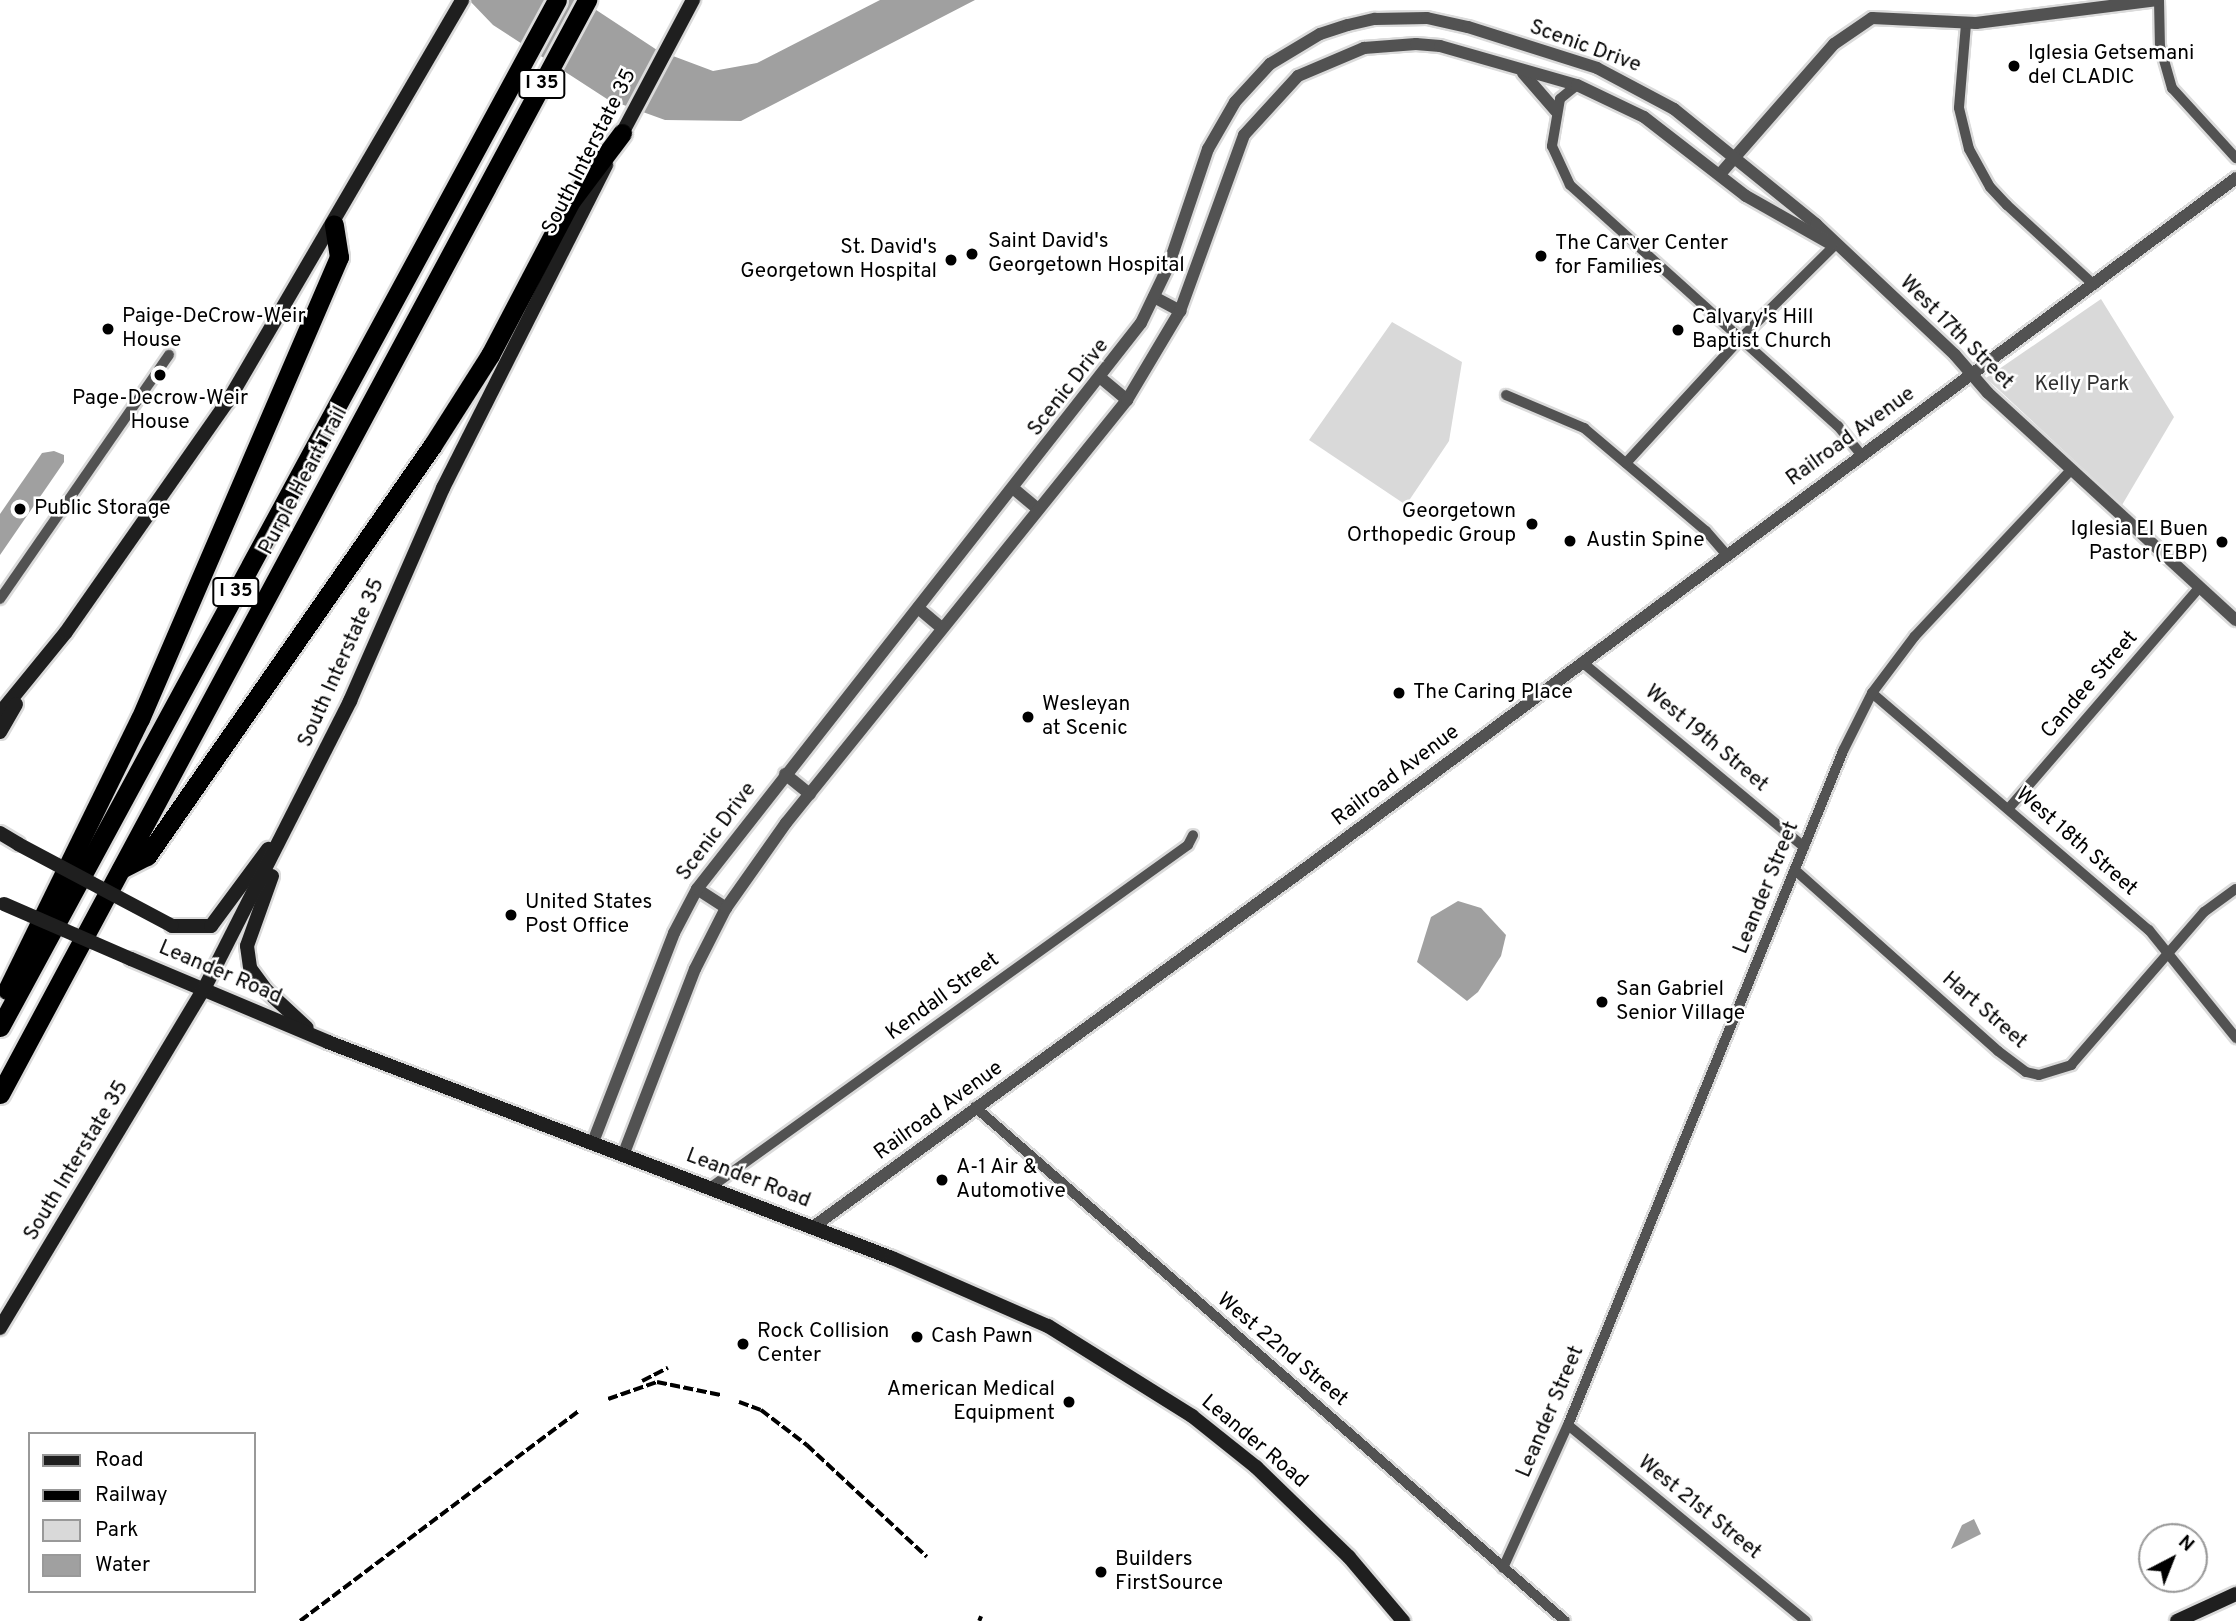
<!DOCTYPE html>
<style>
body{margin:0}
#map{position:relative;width:2236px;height:1621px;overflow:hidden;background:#fff;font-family:Overpass,sans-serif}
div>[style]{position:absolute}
.green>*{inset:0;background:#d9d9d9}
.water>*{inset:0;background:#a0a0a0}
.roads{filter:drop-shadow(2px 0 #dbdbdb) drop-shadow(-2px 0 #dbdbdb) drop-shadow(0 2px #dbdbdb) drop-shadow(0 -2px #dbdbdb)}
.minor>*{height:10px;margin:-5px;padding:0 5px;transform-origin:5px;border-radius:5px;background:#525252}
.tertiary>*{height:12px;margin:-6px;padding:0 6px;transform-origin:6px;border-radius:6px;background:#525252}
.secondary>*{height:14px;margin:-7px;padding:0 7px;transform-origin:7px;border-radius:7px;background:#1f1f1f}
.motorway>*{height:19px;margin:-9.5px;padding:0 9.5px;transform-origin:9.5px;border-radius:9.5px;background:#000}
.rail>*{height:3.5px;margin-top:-1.75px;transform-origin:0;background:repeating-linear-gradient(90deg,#000 0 10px,transparent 0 13.5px)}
.secondary-bridge>*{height:14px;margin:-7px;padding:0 7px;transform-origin:7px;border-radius:7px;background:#1f1f1f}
.dots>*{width:19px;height:19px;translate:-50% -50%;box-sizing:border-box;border:4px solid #fff;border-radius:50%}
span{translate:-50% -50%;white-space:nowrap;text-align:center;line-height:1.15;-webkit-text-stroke:5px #fff;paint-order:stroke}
.shield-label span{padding:2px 5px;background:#fff;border:2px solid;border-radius:5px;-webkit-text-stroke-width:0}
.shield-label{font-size:19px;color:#000;font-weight:700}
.street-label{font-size:21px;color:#000}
.poi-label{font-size:21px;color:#000}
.left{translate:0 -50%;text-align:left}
.right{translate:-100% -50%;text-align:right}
.park-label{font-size:21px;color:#303030}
.legend{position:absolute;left:28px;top:1432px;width:228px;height:161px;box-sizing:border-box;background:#fff;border:2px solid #999;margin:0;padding:9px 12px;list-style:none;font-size:21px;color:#000}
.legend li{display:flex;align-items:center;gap:14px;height:35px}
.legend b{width:35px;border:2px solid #999}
.north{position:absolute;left:2138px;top:1523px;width:70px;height:70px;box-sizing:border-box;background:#fff;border:2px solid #999;border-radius:50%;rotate:42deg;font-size:19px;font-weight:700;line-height:28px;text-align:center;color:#000}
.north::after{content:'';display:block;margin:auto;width:24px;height:32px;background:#000;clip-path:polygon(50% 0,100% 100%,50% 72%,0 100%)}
</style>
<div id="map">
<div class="green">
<div style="clip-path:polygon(2101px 299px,2174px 417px,2122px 505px,1986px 378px)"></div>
<div style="clip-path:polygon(1392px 322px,1462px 362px,1449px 441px,1406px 505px,1309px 440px)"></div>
</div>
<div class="water">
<div style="clip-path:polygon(469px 0,581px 0,657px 50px,713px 71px,757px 63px,880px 0,975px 0,741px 121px,665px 120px,607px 99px,493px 25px)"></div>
<div style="clip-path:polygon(54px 451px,64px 455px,64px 462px,0 555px,0 514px,42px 453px)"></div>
<div style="clip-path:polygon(1458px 901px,1481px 908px,1506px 935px,1501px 956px,1478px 992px,1467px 1001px,1417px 962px,1431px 917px)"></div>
<div style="clip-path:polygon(1974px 1519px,1981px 1534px,1951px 1549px,1962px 1525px)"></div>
</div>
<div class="roads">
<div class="minor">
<div style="left:2159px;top:0;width:46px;rotate:88.8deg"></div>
<div style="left:2160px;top:46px;width:44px;rotate:74.1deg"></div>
<div style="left:2172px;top:88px;width:95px;rotate:47.6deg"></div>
<div style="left:1966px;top:24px;width:84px;rotate:94.8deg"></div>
<div style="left:1959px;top:108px;width:42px;rotate:76.3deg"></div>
<div style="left:1969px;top:149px;width:43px;rotate:61.1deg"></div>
<div style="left:1990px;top:187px;width:25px;rotate:47deg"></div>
<div style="left:2007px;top:205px;width:118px;rotate:42.6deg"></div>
<div style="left:1577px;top:85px;width:22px;rotate:141deg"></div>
<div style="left:1560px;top:99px;width:48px;rotate:99.7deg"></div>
<div style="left:1552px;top:146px;width:43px;rotate:65.2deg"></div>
<div style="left:1570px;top:185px;width:360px;rotate:42deg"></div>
<div style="left:1838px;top:426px;width:35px;rotate:51deg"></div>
<div style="left:1506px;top:395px;width:85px;rotate:22.9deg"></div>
<div style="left:1584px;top:428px;width:160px;rotate:40.2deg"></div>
<div style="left:1706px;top:531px;width:30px;rotate:49deg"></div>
<div style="left:1626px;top:463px;width:167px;rotate:-47.4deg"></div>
<div style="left:1739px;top:340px;width:134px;rotate:-44.7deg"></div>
<div style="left:0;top:599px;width:297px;rotate:-55.3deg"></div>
<div style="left:1582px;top:662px;width:289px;rotate:39.8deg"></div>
<div style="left:1872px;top:693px;width:365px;rotate:40.6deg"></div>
<div style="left:2149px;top:930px;width:139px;rotate:51.1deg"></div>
<div style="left:2009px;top:808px;width:292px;rotate:-49.2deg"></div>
<div style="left:1795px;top:870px;width:272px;rotate:41.7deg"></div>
<div style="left:1998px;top:1051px;width:35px;rotate:37deg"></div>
<div style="left:2026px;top:1072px;width:13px;rotate:13deg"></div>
<div style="left:2039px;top:1075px;width:34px;rotate:-17deg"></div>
<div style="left:2071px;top:1065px;width:203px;rotate:-49deg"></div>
<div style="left:2204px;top:912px;width:39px;rotate:-36deg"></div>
<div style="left:975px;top:1107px;width:782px;rotate:41.06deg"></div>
<div style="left:711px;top:1187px;width:587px;rotate:-35.64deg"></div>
<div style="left:1188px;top:845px;width:11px;rotate:-63deg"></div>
<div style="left:1568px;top:1425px;width:308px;rotate:39.5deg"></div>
<div style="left:1503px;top:1568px;width:157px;rotate:-65.6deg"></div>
<div style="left:1568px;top:1425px;width:728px;rotate:-67.8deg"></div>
<div style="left:1843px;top:751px;width:65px;rotate:-63.4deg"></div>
<div style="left:1872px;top:693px;width:71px;rotate:-53deg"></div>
<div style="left:1915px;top:636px;width:228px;rotate:-46.8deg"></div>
</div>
<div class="tertiary">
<div style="left:1523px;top:73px;width:50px;rotate:49deg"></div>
<div style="left:1721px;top:173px;width:171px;rotate:-48.8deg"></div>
<div style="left:1834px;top:44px;width:46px;rotate:-34.4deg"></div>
<div style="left:1872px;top:18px;width:104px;rotate:2.8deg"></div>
<div style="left:1976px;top:23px;width:183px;rotate:-7.2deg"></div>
<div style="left:1154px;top:297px;width:30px;rotate:28deg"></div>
<div style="left:1102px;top:379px;width:33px;rotate:40deg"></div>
<div style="left:1014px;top:489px;width:30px;rotate:40deg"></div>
<div style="left:918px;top:608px;width:31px;rotate:40deg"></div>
<div style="left:785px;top:774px;width:32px;rotate:39deg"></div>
<div style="left:697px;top:889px;width:35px;rotate:33deg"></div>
<div style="left:593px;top:1142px;width:224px;rotate:-68.8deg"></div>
<div style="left:674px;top:933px;width:50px;rotate:-62.4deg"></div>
<div style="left:697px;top:889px;width:719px;rotate:-51.89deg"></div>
<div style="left:1141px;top:323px;width:62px;rotate:-64.3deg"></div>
<div style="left:1168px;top:267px;width:125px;rotate:-71.3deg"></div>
<div style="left:1208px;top:149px;width:54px;rotate:-60.1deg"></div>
<div style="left:1235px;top:102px;width:52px;rotate:-47.4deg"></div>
<div style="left:1270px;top:64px;width:58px;rotate:-31deg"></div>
<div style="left:1320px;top:34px;width:29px;rotate:-18deg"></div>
<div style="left:1348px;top:25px;width:28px;rotate:-13deg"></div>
<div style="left:1375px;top:19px;width:52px;rotate:-1.1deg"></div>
<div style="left:1427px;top:18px;width:42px;rotate:12.4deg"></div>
<div style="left:1468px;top:27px;width:135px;rotate:17.6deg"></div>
<div style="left:1597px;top:68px;width:87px;rotate:28deg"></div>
<div style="left:1674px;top:109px;width:183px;rotate:39deg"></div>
<div style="left:1816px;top:224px;width:191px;rotate:43.3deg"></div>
<div style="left:1955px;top:355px;width:50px;rotate:49deg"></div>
<div style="left:1988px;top:393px;width:336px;rotate:42.5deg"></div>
<div style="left:624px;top:1153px;width:197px;rotate:-68.9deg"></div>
<div style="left:695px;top:969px;width:68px;rotate:-63.1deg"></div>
<div style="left:726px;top:908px;width:104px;rotate:-54.8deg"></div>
<div style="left:786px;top:823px;width:543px;rotate:-51.13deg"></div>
<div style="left:1127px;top:400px;width:104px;rotate:-59.2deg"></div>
<div style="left:1180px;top:311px;width:187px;rotate:-70deg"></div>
<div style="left:1244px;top:135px;width:80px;rotate:-47.5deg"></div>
<div style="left:1298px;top:76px;width:72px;rotate:-23deg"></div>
<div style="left:1364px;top:48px;width:52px;rotate:-4.4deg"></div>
<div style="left:1416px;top:44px;width:24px;rotate:5deg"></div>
<div style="left:1440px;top:46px;width:142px;rotate:15.9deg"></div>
<div style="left:1577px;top:85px;width:74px;rotate:25.5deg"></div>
<div style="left:1644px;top:117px;width:129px;rotate:37.8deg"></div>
<div style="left:1746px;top:196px;width:98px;rotate:29.5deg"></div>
<div style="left:813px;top:1227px;width:615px;rotate:-36.07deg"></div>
<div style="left:1310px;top:865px;width:1153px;rotate:-36.57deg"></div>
</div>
<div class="secondary">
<div style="left:618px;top:141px;width:160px;rotate:-62deg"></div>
<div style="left:0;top:713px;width:104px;rotate:-50.8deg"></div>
<div style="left:66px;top:632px;width:282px;rotate:-55deg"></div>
<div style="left:228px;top:401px;width:464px;rotate:-59.7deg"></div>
<div style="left:0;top:732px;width:32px;rotate:-60deg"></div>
<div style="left:0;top:833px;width:21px;rotate:31deg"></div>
<div style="left:272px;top:876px;width:74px;rotate:109.7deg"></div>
<div style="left:247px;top:946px;width:22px;rotate:82deg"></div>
<div style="left:250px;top:968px;width:29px;rotate:54deg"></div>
<div style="left:267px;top:991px;width:54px;rotate:42.8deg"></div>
<div style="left:172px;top:926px;width:39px"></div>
<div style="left:211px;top:926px;width:96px;rotate:-53.5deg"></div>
<div style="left:131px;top:959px;width:214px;rotate:22.8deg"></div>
<div style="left:328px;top:1042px;width:604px;rotate:20.96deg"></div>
<div style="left:892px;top:1258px;width:170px;rotate:23.6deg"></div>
<div style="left:1048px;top:1326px;width:170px;rotate:32deg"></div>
<div style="left:1192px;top:1416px;width:82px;rotate:38.6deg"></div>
<div style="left:1256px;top:1467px;width:129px;rotate:44.1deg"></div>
<div style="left:1349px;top:1557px;width:84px;rotate:49.8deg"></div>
<div style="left:0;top:1328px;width:398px;rotate:-59deg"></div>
<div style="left:205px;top:987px;width:321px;rotate:-63.1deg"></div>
<div style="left:350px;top:701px;width:232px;rotate:-66.4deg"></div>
<div style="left:443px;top:488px;width:362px;rotate:-63.2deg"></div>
<div style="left:2177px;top:1621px;width:65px;rotate:-24.6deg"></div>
</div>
<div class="motorway">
<div style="left:121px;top:869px;width:29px;rotate:-27deg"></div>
<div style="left:147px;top:856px;width:499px;rotate:-55.2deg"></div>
<div style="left:432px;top:446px;width:108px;rotate:-57.5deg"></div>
<div style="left:490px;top:355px;width:174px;rotate:-62.3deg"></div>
<div style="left:571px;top:201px;width:85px;rotate:-53.1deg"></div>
<div style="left:7px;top:990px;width:302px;rotate:-63.9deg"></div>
<div style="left:140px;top:719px;width:503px;rotate:-66.7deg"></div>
<div style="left:339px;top:257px;width:33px;rotate:-99deg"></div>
<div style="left:0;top:1027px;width:1168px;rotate:-61.53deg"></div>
<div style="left:0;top:1094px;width:1242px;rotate:-61.78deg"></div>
</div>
</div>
<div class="rail">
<div style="left:642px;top:1381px;width:29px;rotate:-27deg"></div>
<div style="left:608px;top:1399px;width:52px;rotate:-19.1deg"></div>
<div style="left:657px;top:1382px;width:65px;rotate:11.5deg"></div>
<div style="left:739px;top:1402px;width:23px;rotate:20deg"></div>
<div style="left:761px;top:1410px;width:58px;rotate:37.3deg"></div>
<div style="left:807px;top:1445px;width:164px;rotate:43deg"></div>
<div style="left:300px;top:1621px;width:349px;rotate:-37deg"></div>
<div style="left:979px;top:1621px;width:5px;rotate:-68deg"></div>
</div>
<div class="secondary-bridge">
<div style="left:18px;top:844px;width:174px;rotate:28deg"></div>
<div style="left:4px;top:904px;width:138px;rotate:23.4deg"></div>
</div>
<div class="dots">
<div style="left:2014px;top:66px;background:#000"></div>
<div style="left:972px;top:254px;background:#000"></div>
<div style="left:1541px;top:256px;background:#000"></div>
<div style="left:951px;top:260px;background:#000"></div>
<div style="left:108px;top:329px;background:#000"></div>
<div style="left:1678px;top:330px;background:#000"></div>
<div style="left:160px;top:375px;background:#000"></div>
<div style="left:20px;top:509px;background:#000"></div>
<div style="left:1532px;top:524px;background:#000"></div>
<div style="left:1570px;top:541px;background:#000"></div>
<div style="left:2222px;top:542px;background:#000"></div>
<div style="left:1399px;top:693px;background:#000"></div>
<div style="left:1028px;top:717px;background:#000"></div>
<div style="left:511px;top:915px;background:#000"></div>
<div style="left:1602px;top:1002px;background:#000"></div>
<div style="left:942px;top:1180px;background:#000"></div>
<div style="left:917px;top:1337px;background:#000"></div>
<div style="left:743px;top:1344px;background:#000"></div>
<div style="left:1069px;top:1402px;background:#000"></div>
<div style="left:1101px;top:1572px;background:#000"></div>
</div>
<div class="shield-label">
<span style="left:542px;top:84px">I 35</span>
<span style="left:236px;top:592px">I 35</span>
</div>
<div class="street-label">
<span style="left:1585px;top:47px;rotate:20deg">Scenic Drive</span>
<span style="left:590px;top:152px;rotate:-63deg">South Interstate 35</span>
<span style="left:1956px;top:333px;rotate:45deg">West 17th Street</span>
<span style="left:1069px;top:388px;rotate:-52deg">Scenic Drive</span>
<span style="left:1851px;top:437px;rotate:-36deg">Railroad Avenue</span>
<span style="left:304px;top:481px;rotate:-62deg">Purple Heart Trail</span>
<span style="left:342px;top:663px;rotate:-66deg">South Interstate 35</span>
<span style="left:2090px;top:685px;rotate:-49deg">Candee Street</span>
<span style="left:1706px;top:739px;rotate:40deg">West 19th Street</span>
<span style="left:1396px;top:776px;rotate:-37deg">Railroad Avenue</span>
<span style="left:717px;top:832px;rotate:-53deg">Scenic Drive</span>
<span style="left:2076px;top:842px;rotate:41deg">West 18th Street</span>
<span style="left:1767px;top:888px;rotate:-68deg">Leander Street</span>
<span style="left:220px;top:973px;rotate:23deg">Leander Road</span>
<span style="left:943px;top:997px;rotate:-36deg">Kendall Street</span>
<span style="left:1984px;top:1011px;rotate:41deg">Hart Street</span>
<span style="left:939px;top:1111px;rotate:-36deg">Railroad Avenue</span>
<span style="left:77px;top:1161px;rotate:-59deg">South Interstate 35</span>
<span style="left:748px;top:1179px;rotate:21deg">Leander Road</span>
<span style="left:1282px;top:1350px;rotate:40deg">West 22nd Street</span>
<span style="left:1551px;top:1412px;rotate:-67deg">Leander Street</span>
<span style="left:1254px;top:1442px;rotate:40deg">Leander Road</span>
<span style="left:1699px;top:1508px;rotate:39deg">West 21st Street</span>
</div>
<div class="poi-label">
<span class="left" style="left:2028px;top:66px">Iglesia Getsemani<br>del CLADIC</span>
<span class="left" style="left:988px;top:254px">Saint David's<br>Georgetown Hospital</span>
<span class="left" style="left:1555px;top:256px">The Carver Center<br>for Families</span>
<span class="right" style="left:937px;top:260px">St. David's<br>Georgetown Hospital</span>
<span class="left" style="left:122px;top:329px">Paige-DeCrow-Weir<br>House</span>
<span class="left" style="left:1692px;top:330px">Calvary's Hill<br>Baptist Church</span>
<span style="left:160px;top:411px">Page-Decrow-Weir<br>House</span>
<span class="left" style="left:34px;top:509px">Public Storage</span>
<span class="right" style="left:1516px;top:524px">Georgetown<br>Orthopedic Group</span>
<span class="right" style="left:2208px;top:542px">Iglesia El Buen<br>Pastor (EBP)</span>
<span class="left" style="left:1586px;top:541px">Austin Spine</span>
<span class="left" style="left:1413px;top:693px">The Caring Place</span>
<span class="left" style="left:1042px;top:717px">Wesleyan<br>at Scenic</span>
<span class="left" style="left:525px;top:915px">United States<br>Post Office</span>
<span class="left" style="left:1616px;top:1002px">San Gabriel<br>Senior Village</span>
<span class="left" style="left:956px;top:1180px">A-1 Air &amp;<br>Automotive</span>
<span class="left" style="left:757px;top:1344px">Rock Collision<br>Center</span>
<span class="left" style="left:931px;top:1337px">Cash Pawn</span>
<span class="right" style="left:1055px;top:1402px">American Medical<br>Equipment</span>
<span class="left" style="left:1115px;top:1572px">Builders<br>FirstSource</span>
</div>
<div class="park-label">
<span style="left:2082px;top:385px">Kelly Park</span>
</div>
<ul class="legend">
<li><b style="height:9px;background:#1f1f1f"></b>Road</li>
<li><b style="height:9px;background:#000"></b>Railway</li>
<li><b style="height:19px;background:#d9d9d9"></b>Park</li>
<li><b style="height:19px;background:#a0a0a0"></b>Water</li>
</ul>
<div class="north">N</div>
</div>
